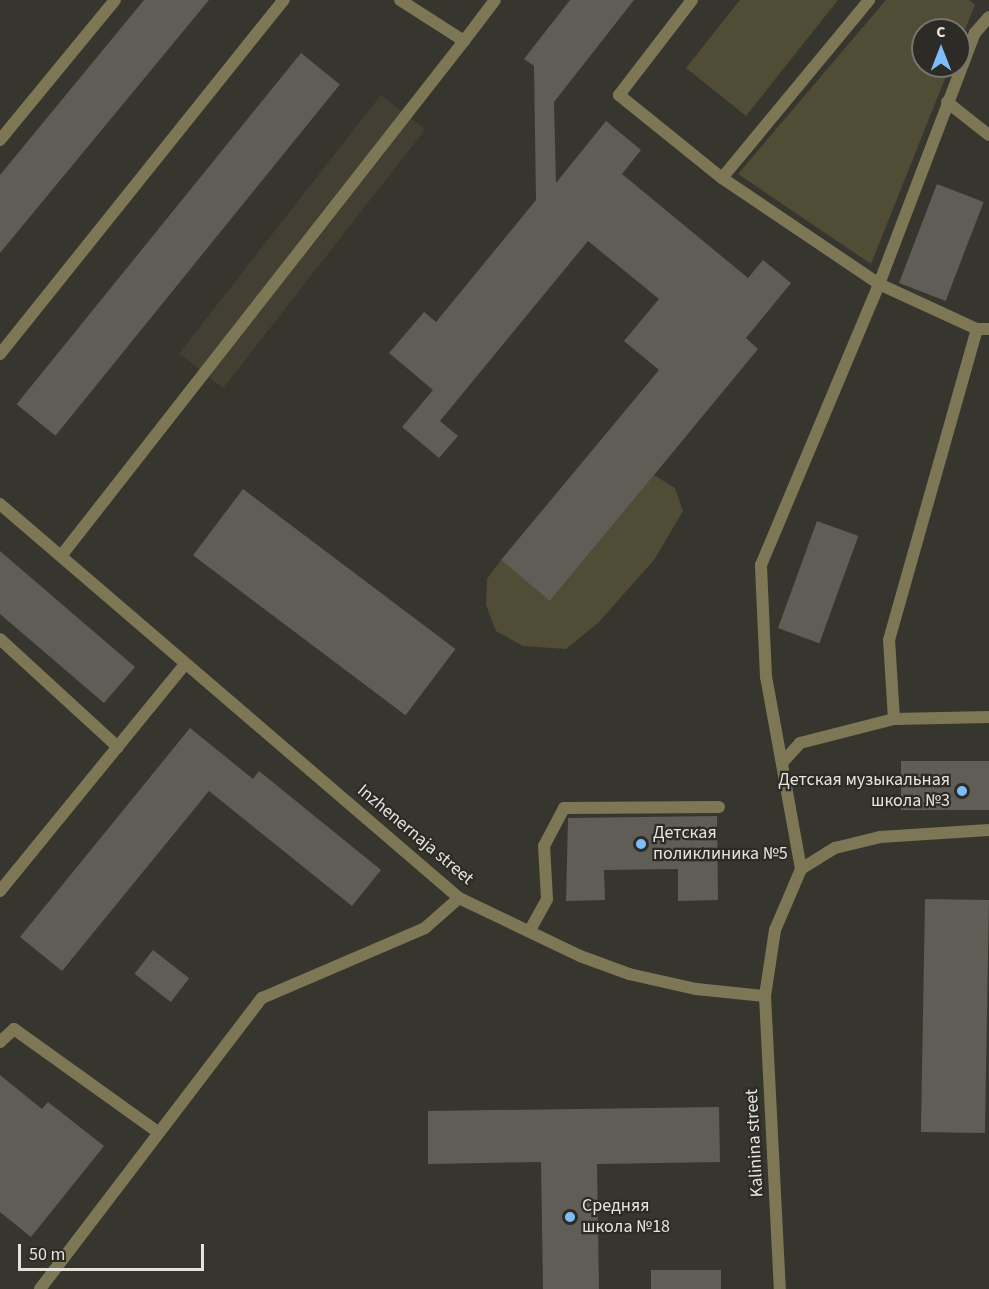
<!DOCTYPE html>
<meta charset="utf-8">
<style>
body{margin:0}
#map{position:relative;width:989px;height:1289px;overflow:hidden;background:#37362e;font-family:"Source Sans 3",sans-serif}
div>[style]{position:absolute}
.built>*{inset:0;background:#434033;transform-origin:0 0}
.green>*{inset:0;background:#514c36}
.building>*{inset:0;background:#5f5d55;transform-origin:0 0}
.service>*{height:12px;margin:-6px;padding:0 6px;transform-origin:6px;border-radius:6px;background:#7e7756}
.minor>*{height:12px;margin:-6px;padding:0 6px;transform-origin:6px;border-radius:6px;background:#7e7756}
.dots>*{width:16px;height:16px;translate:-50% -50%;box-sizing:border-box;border:3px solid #2d2b25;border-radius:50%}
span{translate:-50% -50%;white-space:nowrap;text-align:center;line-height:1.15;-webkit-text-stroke:4.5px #2d2b25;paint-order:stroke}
.poi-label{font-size:18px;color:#e4e3de}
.right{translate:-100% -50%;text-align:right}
.left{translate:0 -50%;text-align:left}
.street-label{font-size:18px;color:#e4e3de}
.north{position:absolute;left:911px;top:18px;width:60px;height:60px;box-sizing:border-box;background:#2d2b25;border:2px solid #76756f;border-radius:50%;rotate:0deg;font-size:16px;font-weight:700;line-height:24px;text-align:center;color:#e4e3de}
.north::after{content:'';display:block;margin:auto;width:21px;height:27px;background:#7dbef9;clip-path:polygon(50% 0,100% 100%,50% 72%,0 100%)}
.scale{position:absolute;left:18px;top:1244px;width:186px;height:27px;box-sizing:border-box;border:3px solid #e4e3de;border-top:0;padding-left:8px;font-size:18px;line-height:21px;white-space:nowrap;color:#e4e3de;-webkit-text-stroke:4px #2d2b25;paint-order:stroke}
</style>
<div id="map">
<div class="built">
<div style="left:381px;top:95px;width:56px;height:328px;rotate:38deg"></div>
</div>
<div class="green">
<div style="clip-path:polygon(740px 0,838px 0,746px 116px,686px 68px)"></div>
<div style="clip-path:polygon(886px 0,969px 0,975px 5px,959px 44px,959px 30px,923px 30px,923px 66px,950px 66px,871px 264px,738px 174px)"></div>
<div style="clip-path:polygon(654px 475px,675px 488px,683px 511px,654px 560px,598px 623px,566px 649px,523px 646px,496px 631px,486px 605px,487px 579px,501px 560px,551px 600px)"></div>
</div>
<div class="building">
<div style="clip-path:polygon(144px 0,209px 0,0 253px,0 175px)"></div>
<div style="clip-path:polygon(570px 0,634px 0,554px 102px,556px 183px,606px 121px,641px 150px,622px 174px,748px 278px,763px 260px,791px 283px,746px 338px,758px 349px,550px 601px,501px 560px,659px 370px,624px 341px,659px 299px,588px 241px,440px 421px,458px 436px,439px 458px,402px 427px,433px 390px,389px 353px,424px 312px,436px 322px,536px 200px,534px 66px,524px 59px)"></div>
<div style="left:301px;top:53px;width:50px;height:452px;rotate:39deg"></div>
<div style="left:937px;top:184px;width:50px;height:106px;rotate:21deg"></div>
<div style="left:243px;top:489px;width:266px;height:83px;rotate:37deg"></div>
<div style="left:817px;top:521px;width:44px;height:114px;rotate:20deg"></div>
<div style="clip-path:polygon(0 551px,135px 667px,104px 703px,0 614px)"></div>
<div style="clip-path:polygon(190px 728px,253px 779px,259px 771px,381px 870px,352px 906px,209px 791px,62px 971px,20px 937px)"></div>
<div style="left:989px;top:761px;width:49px;height:88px;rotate:90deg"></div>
<div style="clip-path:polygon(717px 816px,718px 900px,678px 901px,678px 869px,604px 870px,605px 900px,566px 901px,568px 818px)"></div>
<div style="left:925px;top:899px;width:64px;height:233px;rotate:1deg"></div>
<div style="left:153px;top:950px;width:46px;height:30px;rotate:38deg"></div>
<div style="clip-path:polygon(0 1075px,42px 1109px,48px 1102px,104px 1146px,31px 1237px,0 1212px)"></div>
<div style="clip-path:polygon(719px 1107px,720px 1162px,597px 1164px,599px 1289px,543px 1289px,541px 1162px,428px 1164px,428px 1111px)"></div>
<div style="left:721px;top:1270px;width:19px;height:70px;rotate:90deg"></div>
</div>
<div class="service">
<div style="left:400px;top:0;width:76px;rotate:32.6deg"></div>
<div style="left:464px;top:41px;width:51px;rotate:-52.9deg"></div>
<div style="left:692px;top:0;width:120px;rotate:127.5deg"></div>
<div style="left:619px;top:95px;width:132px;rotate:38.9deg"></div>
<div style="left:722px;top:178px;width:189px;rotate:34deg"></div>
<div style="left:879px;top:284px;width:108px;rotate:24.7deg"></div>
<div style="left:977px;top:329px;width:12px"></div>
<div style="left:947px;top:102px;width:53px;rotate:38.2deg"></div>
<div style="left:0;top:140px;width:181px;rotate:-50.6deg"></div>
<div style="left:722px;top:178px;width:231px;rotate:-50.4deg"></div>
<div style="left:0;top:354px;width:454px;rotate:-51.3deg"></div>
<div style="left:61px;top:556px;width:654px;rotate:-51.96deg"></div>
<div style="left:0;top:639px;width:160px;rotate:42.5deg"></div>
<div style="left:894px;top:719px;width:79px;rotate:-93.6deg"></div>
<div style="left:889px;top:640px;width:323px;rotate:-74.2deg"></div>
<div style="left:782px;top:763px;width:27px;rotate:-48deg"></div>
<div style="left:800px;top:743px;width:97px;rotate:-14.3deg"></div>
<div style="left:894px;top:719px;width:95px;rotate:-1.2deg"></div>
<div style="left:801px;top:869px;width:195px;rotate:-100.3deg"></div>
<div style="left:766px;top:677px;width:112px;rotate:-92.6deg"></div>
<div style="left:761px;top:565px;width:305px;rotate:-67.2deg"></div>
<div style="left:879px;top:284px;width:269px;rotate:-69.1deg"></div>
<div style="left:975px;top:33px;width:21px;rotate:-49deg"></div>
<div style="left:0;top:891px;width:293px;rotate:-50.8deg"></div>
<div style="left:530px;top:930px;width:35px;rotate:-61deg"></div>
<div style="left:547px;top:899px;width:53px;rotate:-93.2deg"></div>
<div style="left:544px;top:846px;width:43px;rotate:-62.2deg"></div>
<div style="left:564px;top:808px;width:155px;rotate:-0.4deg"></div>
<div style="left:0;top:1042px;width:19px;rotate:-43deg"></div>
<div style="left:14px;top:1029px;width:177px;rotate:35.6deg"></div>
<div style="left:40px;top:1289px;width:366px;rotate:-52.7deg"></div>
<div style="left:262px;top:998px;width:177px;rotate:-23.2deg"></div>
<div style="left:425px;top:928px;width:45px;rotate:-41.4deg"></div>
</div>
<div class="minor">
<div style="left:0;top:504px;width:605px;rotate:40.64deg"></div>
<div style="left:459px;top:898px;width:134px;rotate:25.6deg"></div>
<div style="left:580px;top:956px;width:52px;rotate:20.2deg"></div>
<div style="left:629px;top:974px;width:69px;rotate:12.6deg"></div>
<div style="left:696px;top:989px;width:69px;rotate:5.8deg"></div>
<div style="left:765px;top:996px;width:67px;rotate:-81.4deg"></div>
<div style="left:775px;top:930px;width:66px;rotate:-66.9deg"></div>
<div style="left:801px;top:869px;width:40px;rotate:-32deg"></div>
<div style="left:835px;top:848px;width:46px;rotate:-13.7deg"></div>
<div style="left:880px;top:837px;width:109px;rotate:-3.7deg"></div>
<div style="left:765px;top:996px;width:293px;rotate:87.1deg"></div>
</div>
<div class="dots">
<div style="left:962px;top:791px;background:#7dbef9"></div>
<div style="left:641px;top:844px;background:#7dbef9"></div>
<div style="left:570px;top:1217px;background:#7dbef9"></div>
</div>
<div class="poi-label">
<span class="right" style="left:950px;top:791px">Детская музыкальная<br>школа №3</span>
<span class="left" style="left:653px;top:844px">Детская<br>поликлиника №5</span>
<span class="left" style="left:582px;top:1217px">Средняя<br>школа №18</span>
</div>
<div class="street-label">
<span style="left:415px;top:835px;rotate:40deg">Inzhenernaja street</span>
<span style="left:755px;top:1143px;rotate:-93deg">Kalinina street</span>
</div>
<div class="north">С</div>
<div class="scale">50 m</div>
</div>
